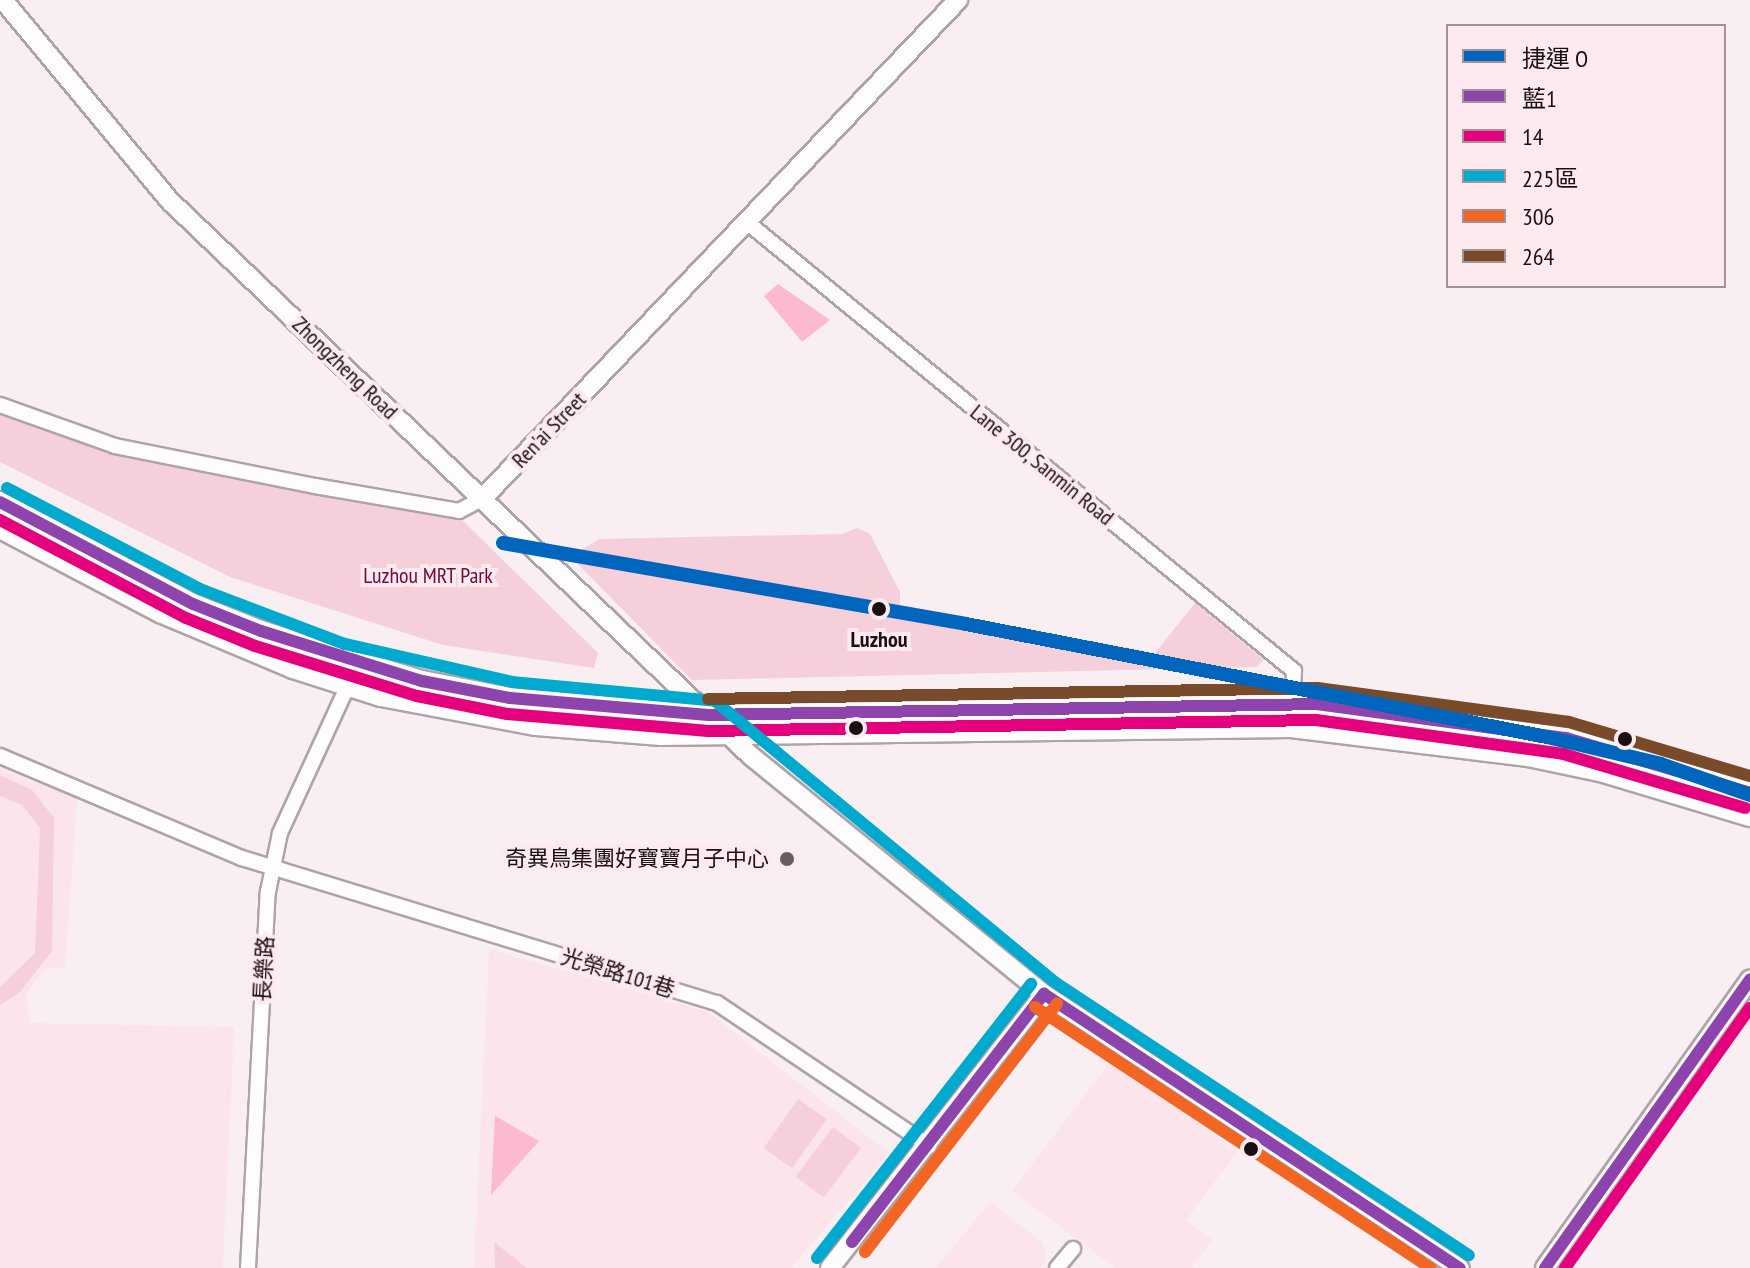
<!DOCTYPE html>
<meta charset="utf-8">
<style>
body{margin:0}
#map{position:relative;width:1750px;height:1268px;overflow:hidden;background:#f9eef1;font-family:"PT Sans Narrow","Noto Sans TC",sans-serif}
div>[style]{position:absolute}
.built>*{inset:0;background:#fbe4ea}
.green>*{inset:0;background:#f5d0db;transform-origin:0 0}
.water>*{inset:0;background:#fcbacf}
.roads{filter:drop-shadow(2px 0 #aea3a6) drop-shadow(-2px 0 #aea3a6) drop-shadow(0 2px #aea3a6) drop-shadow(0 -2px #aea3a6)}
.minor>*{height:14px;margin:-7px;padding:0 7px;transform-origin:7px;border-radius:7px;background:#fefcfd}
.tertiary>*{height:18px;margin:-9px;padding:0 9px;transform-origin:9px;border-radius:9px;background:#fefcfd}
.secondary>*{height:20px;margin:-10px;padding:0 10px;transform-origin:10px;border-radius:10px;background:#fefcfd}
.bus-1>*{height:12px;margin:-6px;padding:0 6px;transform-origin:6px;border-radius:6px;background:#8e44ad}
.bus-2>*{height:12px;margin:-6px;padding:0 6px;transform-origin:6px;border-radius:6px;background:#e5007d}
.bus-3>*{height:12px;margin:-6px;padding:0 6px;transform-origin:6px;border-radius:6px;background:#00a9ce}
.bus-4>*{height:12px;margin:-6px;padding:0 6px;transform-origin:6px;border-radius:6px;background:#f26522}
.bus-5>*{height:12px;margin:-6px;padding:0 6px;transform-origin:6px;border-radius:6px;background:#7a4b2a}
.metro-1>*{height:14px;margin:-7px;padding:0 7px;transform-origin:7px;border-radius:7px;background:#0065bd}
.dots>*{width:22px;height:22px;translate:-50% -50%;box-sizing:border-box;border:4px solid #fdeaef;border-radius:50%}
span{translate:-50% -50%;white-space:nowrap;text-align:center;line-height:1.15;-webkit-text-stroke:8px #fdeaef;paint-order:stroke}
.street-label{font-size:22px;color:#1a0f13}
.park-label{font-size:22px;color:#72083b}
.stop-label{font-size:22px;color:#1a0f13;font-weight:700}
.poi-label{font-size:22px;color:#1a0f13}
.right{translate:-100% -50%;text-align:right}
.legend{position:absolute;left:1446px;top:24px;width:280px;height:264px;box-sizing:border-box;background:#fdeaef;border:2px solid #a29297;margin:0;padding:10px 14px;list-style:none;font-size:24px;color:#1a0f13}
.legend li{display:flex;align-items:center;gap:16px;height:40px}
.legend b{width:40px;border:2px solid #a29297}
</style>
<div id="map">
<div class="built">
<div style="clip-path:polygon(0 769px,77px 798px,65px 969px,47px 967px,26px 993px,30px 1023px,234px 1027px,223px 1268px,0 1268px)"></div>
<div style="clip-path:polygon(489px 949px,708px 1012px,889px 1153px,791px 1268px,474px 1268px)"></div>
<div style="clip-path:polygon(1112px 1059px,1237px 1152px,1186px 1220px,1212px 1240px,1191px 1268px,1116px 1268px,1012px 1191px)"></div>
<div style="clip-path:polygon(990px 1202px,1043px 1243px,1046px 1260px,1039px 1268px,936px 1268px)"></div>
</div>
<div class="green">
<div style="clip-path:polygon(0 404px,109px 451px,461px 519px,598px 653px,594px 668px,443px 645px,230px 577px,0 462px)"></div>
<div style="clip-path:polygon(857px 528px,870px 534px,900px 592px,900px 605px,1155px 653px,1195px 603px,1264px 660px,1256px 667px,692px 680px,570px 556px,600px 539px,842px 534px)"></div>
<div style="clip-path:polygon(0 775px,32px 790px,54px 818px,52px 951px,19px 993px,0 1005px,0 987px,35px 953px,40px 828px,22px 805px,0 796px)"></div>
<div style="left:798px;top:1099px;width:35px;height:60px;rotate:35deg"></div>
<div style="left:833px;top:1127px;width:35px;height:62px;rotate:37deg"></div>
<div style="clip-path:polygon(494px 1242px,527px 1268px,495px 1268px)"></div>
</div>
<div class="water">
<div style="clip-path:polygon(778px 284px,830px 320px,802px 342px,764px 296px)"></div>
<div style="clip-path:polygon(495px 1116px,539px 1141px,491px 1195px)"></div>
</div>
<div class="roads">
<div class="minor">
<div style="left:748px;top:223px;width:706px;rotate:39.37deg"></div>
<div style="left:1294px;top:671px;width:56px;rotate:93.1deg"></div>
<div style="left:0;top:405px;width:122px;rotate:19.6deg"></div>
<div style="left:115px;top:446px;width:204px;rotate:11.3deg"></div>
<div style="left:315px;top:486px;width:146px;rotate:9.8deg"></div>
<div style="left:459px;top:511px;width:26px;rotate:-28deg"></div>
<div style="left:0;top:756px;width:263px;rotate:22.9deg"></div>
<div style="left:242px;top:858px;width:497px;rotate:17deg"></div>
<div style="left:717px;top:1003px;width:256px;rotate:34deg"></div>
<div style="left:248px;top:1268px;width:377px;rotate:-87deg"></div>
<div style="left:268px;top:892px;width:60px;rotate:-78.5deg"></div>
<div style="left:280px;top:833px;width:163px;rotate:-65.3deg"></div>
<div style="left:1057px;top:1268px;width:25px;rotate:-50deg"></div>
</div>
<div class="tertiary">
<div style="left:3px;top:0;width:263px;rotate:50.3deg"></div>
<div style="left:171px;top:202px;width:802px;rotate:43.69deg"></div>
<div style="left:751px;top:756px;width:377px;rotate:39.1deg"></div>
<div style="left:1044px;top:994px;width:498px;rotate:33.4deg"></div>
<div style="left:482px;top:499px;width:690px;rotate:-46.35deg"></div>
<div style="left:830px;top:1268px;width:348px;rotate:-52deg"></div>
<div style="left:1545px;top:1268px;width:354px;rotate:-54.6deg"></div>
</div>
<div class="secondary">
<div style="left:0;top:502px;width:218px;rotate:27.9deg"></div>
<div style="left:193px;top:604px;width:73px;rotate:21.7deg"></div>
<div style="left:261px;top:631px;width:169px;rotate:17.3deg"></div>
<div style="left:422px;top:681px;width:90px;rotate:10.9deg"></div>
<div style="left:510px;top:698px;width:199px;rotate:4.9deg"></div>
<div style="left:708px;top:715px;width:609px;rotate:-1.03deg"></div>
<div style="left:1317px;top:704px;width:251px;rotate:7.8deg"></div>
<div style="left:1566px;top:738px;width:192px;rotate:16.6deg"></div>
<div style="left:0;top:528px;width:181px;rotate:27.7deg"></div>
<div style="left:160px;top:612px;width:144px;rotate:22.8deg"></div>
<div style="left:293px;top:668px;width:92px;rotate:17.7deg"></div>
<div style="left:381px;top:696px;width:158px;rotate:10.6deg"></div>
<div style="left:536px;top:725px;width:125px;rotate:4.6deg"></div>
<div style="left:661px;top:735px;width:630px;rotate:-0.73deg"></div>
<div style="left:1291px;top:727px;width:239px;rotate:7deg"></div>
<div style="left:1528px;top:756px;width:74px;rotate:11.8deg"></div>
<div style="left:1600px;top:771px;width:157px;rotate:16.7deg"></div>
</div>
</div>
<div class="bus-1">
<div style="left:0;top:502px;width:218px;rotate:27.9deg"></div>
<div style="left:193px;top:604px;width:73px;rotate:21.7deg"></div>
<div style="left:261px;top:631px;width:169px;rotate:17.3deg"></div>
<div style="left:422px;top:681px;width:90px;rotate:10.9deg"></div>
<div style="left:510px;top:698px;width:199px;rotate:4.9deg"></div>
<div style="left:708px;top:715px;width:609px;rotate:-1.03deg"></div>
<div style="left:1317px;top:704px;width:251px;rotate:7.8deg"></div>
<div style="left:1566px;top:738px;width:192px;rotate:16.6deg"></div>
<div style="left:1044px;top:994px;width:498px;rotate:33.4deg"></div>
<div style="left:852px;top:1242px;width:314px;rotate:-52.3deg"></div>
<div style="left:1545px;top:1268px;width:354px;rotate:-54.6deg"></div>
</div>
<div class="bus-2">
<div style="left:0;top:520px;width:210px;rotate:27.8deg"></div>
<div style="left:186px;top:618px;width:74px;rotate:22.1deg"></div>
<div style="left:255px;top:646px;width:170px;rotate:17.2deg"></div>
<div style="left:417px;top:696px;width:92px;rotate:11.3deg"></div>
<div style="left:507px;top:714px;width:202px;rotate:4.8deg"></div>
<div style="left:708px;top:731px;width:608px;rotate:-1.04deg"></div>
<div style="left:1316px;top:720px;width:249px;rotate:7.8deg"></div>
<div style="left:1563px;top:754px;width:190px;rotate:16.5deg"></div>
<div style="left:1565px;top:1268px;width:319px;rotate:-54.6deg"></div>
</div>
<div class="bus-3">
<div style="left:7px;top:488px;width:218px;rotate:27.6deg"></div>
<div style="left:200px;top:589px;width:155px;rotate:20.8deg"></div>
<div style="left:345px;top:644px;width:171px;rotate:12.8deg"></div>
<div style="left:512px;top:682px;width:204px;rotate:5.3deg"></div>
<div style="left:715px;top:701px;width:439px;rotate:39.6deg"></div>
<div style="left:1053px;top:981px;width:498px;rotate:33.4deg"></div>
<div style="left:817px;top:1258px;width:348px;rotate:-52deg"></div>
</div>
<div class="bus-4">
<div style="left:1035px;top:1007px;width:474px;rotate:33.4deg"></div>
<div style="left:865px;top:1252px;width:314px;rotate:-52.3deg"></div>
</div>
<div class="bus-5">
<div style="left:708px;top:699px;width:610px;rotate:-1.03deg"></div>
<div style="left:1318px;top:688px;width:253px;rotate:7.7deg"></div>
<div style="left:1569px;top:722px;width:189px;rotate:16.6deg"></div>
</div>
<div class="metro-1">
<div style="left:503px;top:543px;width:470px;rotate:9.9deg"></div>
<div style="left:966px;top:624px;width:592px;rotate:11.01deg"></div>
<div style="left:1547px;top:737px;width:117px;rotate:13.3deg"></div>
<div style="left:1661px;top:764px;width:94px;rotate:19.2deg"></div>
</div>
<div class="dots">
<div style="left:879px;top:609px;background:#1a0f13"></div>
<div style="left:856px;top:728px;background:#1a0f13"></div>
<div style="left:1625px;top:739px;background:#1a0f13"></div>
<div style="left:787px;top:859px;background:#685d61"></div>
<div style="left:1251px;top:1149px;background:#1a0f13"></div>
</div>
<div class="street-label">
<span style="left:345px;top:368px;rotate:44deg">Zhongzheng Road</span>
<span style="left:549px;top:430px;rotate:-46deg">Ren'ai Street</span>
<span style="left:1042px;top:465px;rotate:39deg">Lane 300, Sanmin Road</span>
<span style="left:264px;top:969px;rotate:-87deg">長樂路</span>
<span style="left:618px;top:973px;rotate:17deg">光榮路101巷</span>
</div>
<div class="park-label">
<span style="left:428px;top:576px">Luzhou MRT Park</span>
</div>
<div class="stop-label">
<span style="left:879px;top:640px">Luzhou</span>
</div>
<div class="poi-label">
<span class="right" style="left:769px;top:859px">奇異鳥集團好寶寶月子中心</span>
</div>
<ul class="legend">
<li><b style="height:10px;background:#0065bd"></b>捷運 O</li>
<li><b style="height:10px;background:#8e44ad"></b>藍1</li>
<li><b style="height:10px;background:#e5007d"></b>14</li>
<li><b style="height:10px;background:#00a9ce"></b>225區</li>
<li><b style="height:10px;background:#f26522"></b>306</li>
<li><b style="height:10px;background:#7a4b2a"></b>264</li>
</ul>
</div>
